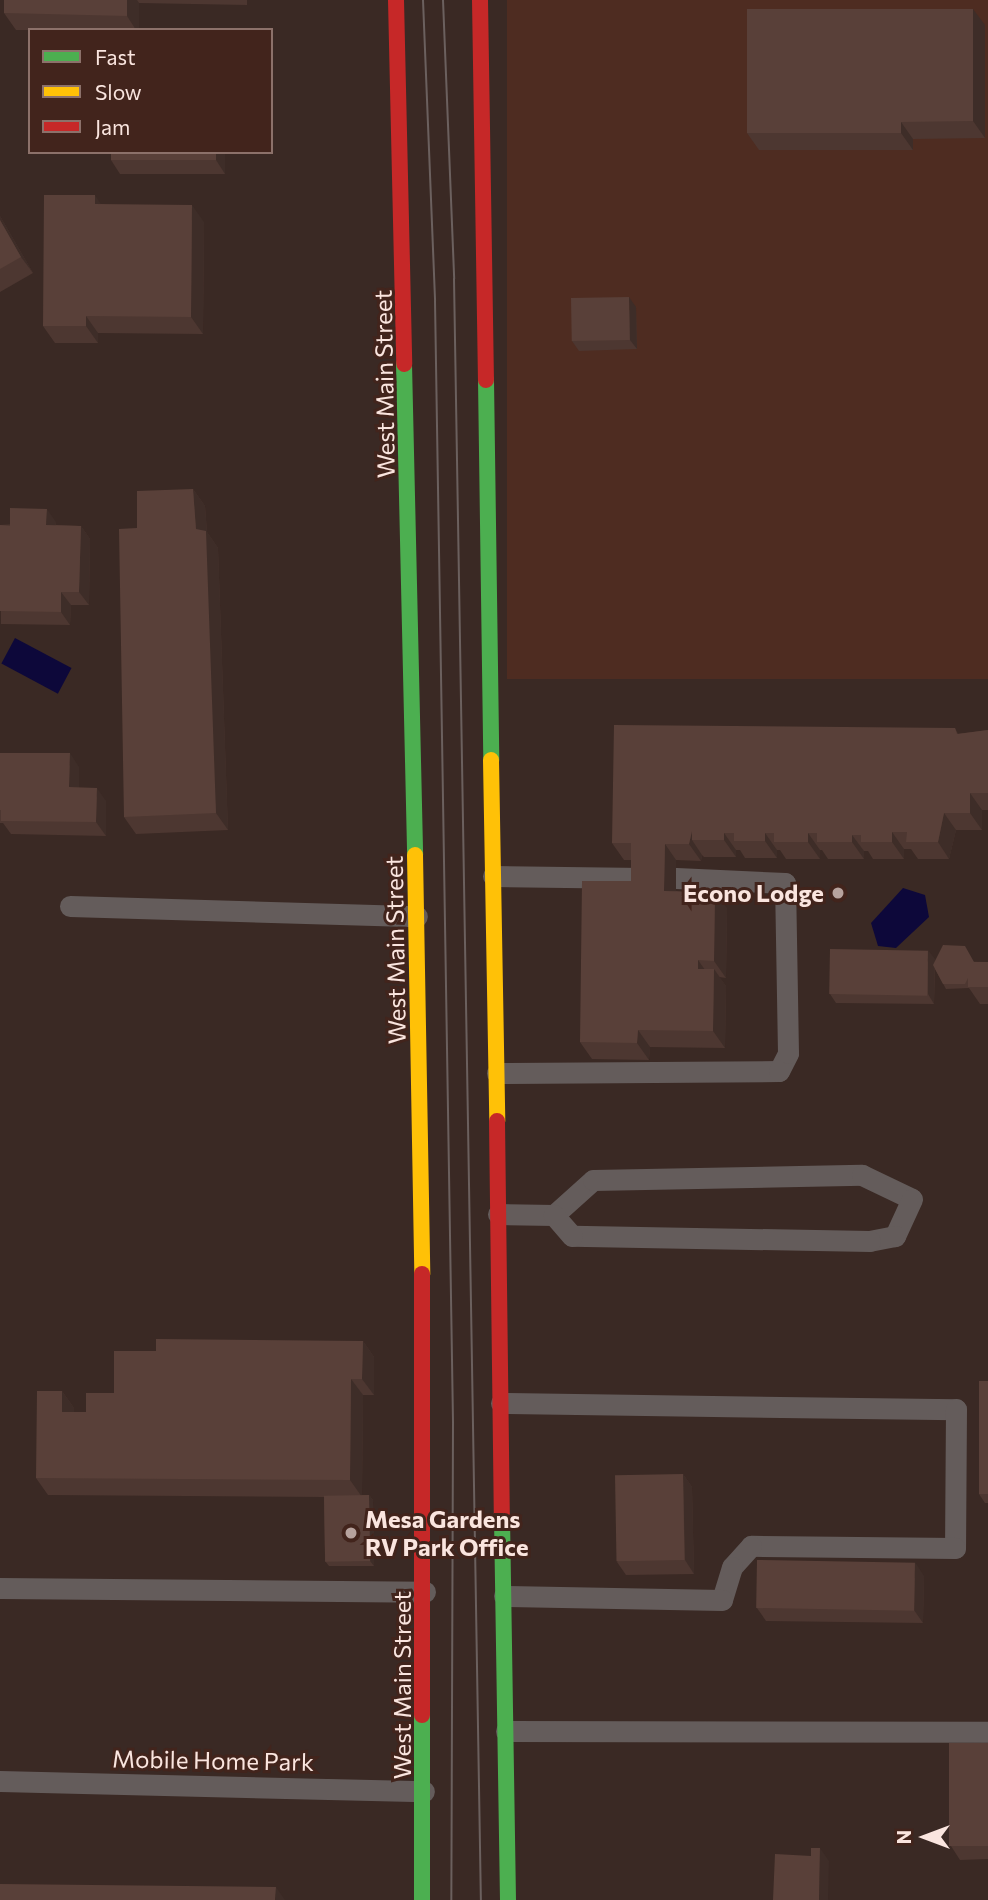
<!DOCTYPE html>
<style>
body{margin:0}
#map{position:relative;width:988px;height:1900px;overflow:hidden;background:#3a2924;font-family:Commissioner,sans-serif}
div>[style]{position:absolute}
.built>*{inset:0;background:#4e2c21;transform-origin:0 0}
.water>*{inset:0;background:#0d083a;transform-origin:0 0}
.lane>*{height:21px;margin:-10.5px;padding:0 10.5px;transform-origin:10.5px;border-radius:10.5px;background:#645c5b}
.fast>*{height:16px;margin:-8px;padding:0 8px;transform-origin:8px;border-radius:8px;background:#4caf50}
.slow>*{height:16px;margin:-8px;padding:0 8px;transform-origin:8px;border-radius:8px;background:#ffc107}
.jam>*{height:16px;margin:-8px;padding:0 8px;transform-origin:8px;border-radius:8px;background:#c62828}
.tram>*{height:2px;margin:-1px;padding:0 1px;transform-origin:1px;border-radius:1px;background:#6b605e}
.wall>*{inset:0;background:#4d3731}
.shaded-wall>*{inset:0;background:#3e2d28}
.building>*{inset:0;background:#594039;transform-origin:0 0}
.dots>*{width:19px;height:19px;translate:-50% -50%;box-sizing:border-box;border:4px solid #42241c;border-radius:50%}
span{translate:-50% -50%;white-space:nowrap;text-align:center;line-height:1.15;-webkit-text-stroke:6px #42241c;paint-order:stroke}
.street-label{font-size:24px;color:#fae5df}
.poi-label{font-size:24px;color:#fae5df;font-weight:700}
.right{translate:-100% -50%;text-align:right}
.left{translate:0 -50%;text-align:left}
.legend{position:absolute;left:28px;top:28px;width:245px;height:126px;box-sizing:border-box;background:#42241c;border:2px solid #8c716a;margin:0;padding:9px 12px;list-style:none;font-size:21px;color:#fae5df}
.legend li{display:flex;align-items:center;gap:14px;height:35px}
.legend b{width:35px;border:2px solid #8c716a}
.north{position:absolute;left:890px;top:1802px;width:70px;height:70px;-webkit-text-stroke:5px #42241c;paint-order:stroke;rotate:270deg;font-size:19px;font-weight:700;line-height:28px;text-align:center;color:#fae5df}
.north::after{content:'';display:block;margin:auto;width:24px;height:32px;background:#fae5df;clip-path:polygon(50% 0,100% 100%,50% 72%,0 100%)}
</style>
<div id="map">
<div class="built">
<div style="left:507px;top:0;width:481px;height:679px"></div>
</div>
<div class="water">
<div style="left:15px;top:638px;width:64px;height:29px;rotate:28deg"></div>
<div style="clip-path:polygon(903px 888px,925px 895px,929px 917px,896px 948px,878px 946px,871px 923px)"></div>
</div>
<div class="lane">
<div style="left:493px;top:876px;width:150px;rotate:0.8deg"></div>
<div style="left:70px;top:906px;width:347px;rotate:1.7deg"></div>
<div style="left:497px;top:1073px;width:282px;rotate:-0.4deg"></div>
<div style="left:779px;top:1071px;width:20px;rotate:-63deg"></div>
<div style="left:788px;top:1053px;width:170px;rotate:-91deg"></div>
<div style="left:785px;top:883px;width:109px;rotate:-177.4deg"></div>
<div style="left:498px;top:1214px;width:56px;rotate:1deg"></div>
<div style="left:554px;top:1215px;width:52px;rotate:-41.9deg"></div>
<div style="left:593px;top:1180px;width:269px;rotate:-1.1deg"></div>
<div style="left:862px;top:1175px;width:55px;rotate:25.6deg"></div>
<div style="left:912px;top:1199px;width:41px;rotate:114.7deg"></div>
<div style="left:895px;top:1236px;width:25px;rotate:169deg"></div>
<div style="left:870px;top:1241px;width:298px;rotate:-179deg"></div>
<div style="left:572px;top:1236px;width:28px;rotate:-131deg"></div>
<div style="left:501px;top:1403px;width:455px;rotate:0.8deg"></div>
<div style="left:956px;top:1409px;width:139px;rotate:90.4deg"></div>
<div style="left:955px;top:1548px;width:204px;rotate:-179.4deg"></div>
<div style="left:751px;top:1546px;width:28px;rotate:132deg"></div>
<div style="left:732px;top:1567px;width:34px;rotate:107deg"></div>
<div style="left:722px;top:1600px;width:218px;rotate:-178.9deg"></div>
<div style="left:0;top:1588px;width:425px;rotate:0.5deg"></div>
<div style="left:506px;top:1731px;width:482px;rotate:0.1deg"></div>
<div style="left:0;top:1781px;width:424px;rotate:1.4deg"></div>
</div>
<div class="fast">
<div style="left:404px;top:364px;width:491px;rotate:88.7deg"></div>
<div style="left:486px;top:380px;width:380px;rotate:89.2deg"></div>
<div style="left:502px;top:1518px;width:382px;rotate:89.1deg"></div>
<div style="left:422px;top:1715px;width:185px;rotate:90deg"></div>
</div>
<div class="slow">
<div style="left:491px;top:760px;width:361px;rotate:89deg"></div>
<div style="left:415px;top:855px;width:419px;rotate:89deg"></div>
</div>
<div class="jam">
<div style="left:396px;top:0;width:364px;rotate:88.7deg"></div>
<div style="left:480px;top:0;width:380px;rotate:89.1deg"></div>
<div style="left:497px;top:1121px;width:397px;rotate:89.3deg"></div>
<div style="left:422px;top:1274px;width:441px;rotate:90deg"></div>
</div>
<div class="tram">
<div style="left:423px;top:0;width:301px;rotate:87.7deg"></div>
<div style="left:435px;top:301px;width:1123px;rotate:89.08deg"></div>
<div style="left:453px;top:1424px;width:476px;rotate:90.2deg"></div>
<div style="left:443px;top:0;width:279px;rotate:87.7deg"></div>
<div style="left:454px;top:279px;width:1621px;rotate:89.05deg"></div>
</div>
<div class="wall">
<div style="clip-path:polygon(4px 0,247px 0,247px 5px,139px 3px,139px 30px,16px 30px,4px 13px)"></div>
<div style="clip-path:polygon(985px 25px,985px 138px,913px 139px,913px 150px,759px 150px,747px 133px)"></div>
<div style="clip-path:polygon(225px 152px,225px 174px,120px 174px,111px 160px)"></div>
<div style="clip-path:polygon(101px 204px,204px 222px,203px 334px,98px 333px,98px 343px,55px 343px,43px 326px)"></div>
<div style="clip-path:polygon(0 216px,33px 273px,0 292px)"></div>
<div style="clip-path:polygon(636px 307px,637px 349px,579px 351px,572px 341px)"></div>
<div style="clip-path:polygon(193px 489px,205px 506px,207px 532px,218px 548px,228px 830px,136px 834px,124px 817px,137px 528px)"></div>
<div style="clip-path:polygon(56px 522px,56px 525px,81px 526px,90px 539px,89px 605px,71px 605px,70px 625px,1px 624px,0 525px)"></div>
<div style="clip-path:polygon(955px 728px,958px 734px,988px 730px,988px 810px,982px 810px,982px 830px,956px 830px,949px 859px,918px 859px,911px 849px,904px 849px,904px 859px,873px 859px,868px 851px,864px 851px,864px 859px,828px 859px,822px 850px,820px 850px,820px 859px,786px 859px,780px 850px,777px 850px,777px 858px,745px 858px,740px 850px,736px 850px,736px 857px,704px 857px,702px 855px,701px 861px,676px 860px,676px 891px,727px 908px,726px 978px,719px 977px,726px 986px,725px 1048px,650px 1047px,649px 1060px,592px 1059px,580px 1042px,631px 881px,631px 860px,624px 860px,612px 843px)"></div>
<div style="clip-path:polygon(0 753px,79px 767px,79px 788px,106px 801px,106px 836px,11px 834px,3px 823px,0 823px)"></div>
<div style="clip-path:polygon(935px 959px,935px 961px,988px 962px,988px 1004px,980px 1004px,969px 988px,946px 989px,935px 969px,934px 1004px,836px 1003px,830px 994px)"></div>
<div style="clip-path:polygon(363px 1341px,374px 1357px,374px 1395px,363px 1395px,362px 1495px,369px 1495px,373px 1500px,374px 1566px,329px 1566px,325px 1561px,324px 1497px,48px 1495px,36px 1478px,62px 1391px,74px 1408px,74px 1412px,86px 1412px,114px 1393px,156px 1351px)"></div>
<div style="clip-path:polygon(988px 1381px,988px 1503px,985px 1503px,979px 1494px)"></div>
<div style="clip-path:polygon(683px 1474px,692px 1487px,694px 1574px,626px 1575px,617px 1562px)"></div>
<div style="clip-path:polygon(924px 1576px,923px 1623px,766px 1621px,757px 1608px)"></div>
<div style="clip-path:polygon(988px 1743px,988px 1859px,960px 1860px,951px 1846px)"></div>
</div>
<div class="shaded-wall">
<div style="clip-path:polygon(127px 0,137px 0,139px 3px,139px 30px,136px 30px,127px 16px)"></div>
<div style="clip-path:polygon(973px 9px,985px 25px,985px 138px,973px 121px)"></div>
<div style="clip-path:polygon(901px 122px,913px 139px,913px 150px,901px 133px)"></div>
<div style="clip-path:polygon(216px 152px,225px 152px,225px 174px,216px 160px)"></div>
<div style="clip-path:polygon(95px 195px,106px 212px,95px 204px)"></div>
<div style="clip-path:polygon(192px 205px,204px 222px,203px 334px,191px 317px)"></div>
<div style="clip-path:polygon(0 216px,33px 273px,21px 257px,0 220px)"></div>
<div style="clip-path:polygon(629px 297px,636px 307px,637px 349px,630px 340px)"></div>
<div style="clip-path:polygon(86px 316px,98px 333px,98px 343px,86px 326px)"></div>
<div style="clip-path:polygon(193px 489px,205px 506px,207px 532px,218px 548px,228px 830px,216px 813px)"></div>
<div style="clip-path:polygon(47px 509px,56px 522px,55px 538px,46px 525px)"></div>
<div style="clip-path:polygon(81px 526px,90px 539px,89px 605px,79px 592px)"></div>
<div style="clip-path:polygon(61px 592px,71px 605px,70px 625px,61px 612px)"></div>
<div style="clip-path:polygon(70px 753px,79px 767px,79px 801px,69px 787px)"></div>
<div style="clip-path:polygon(97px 788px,106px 801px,106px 836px,96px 822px)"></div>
<div style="clip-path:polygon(970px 793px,982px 810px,982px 830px,970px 813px)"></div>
<div style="clip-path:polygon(944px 813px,956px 830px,949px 859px,938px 842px)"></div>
<div style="clip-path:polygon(692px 831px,692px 840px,702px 855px,701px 861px,689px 844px)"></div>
<div style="clip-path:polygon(892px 832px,904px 849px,904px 859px,892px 842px)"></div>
<div style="clip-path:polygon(724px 833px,736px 850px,736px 857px,724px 840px)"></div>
<div style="clip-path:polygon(765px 833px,777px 850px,777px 858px,765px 841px)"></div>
<div style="clip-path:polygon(808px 833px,820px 850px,820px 859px,808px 842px)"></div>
<div style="clip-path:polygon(852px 835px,864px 851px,864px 859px,852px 842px)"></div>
<div style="clip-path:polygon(665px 844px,676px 860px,676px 907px,664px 891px)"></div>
<div style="clip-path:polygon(715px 892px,727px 908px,726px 978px,714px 961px)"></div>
<div style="clip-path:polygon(928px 950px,935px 959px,934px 1004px,928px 994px)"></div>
<div style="clip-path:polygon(698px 960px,710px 977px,698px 969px)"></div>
<div style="clip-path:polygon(714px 969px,726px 986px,725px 1048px,713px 1031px)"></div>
<div style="clip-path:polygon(638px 1030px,650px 1047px,649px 1060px,637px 1043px)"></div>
<div style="clip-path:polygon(363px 1341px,374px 1357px,374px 1395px,362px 1379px)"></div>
<div style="clip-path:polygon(351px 1379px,363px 1395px,362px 1497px,350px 1480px)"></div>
<div style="clip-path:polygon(62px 1391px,74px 1408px,74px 1429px,62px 1412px)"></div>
<div style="clip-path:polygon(683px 1474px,692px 1487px,694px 1574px,685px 1560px)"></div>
<div style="clip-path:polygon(369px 1495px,373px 1500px,374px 1566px,370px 1561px)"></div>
<div style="clip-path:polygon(915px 1562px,924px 1576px,923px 1623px,914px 1610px)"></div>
<div style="clip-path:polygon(820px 1848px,829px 1861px,828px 1900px,819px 1900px)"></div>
<div style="clip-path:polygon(276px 1887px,285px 1900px,275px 1900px)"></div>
</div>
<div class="building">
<div style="clip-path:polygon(4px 0,127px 0,127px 16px,4px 13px)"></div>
<div style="clip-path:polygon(747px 9px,973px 9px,973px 121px,901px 122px,901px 133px,747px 133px)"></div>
<div style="left:111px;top:152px;width:105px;height:8px"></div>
<div style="clip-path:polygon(44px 195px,95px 195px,95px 204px,192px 205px,191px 317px,86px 316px,86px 326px,43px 326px)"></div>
<div style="clip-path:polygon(0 220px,21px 257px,0 269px)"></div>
<div style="left:629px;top:297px;width:43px;height:58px;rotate:89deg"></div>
<div style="clip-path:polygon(193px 489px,196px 529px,206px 531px,216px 813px,124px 817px,119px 529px,137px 528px,137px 491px)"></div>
<div style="clip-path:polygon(10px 508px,47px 509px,46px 525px,81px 526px,79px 592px,61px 592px,61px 612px,0 611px,0 525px,10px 526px)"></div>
<div style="clip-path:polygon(614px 725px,955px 728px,957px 734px,988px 730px,988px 793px,970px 793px,970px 813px,944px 813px,938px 842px,906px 842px,907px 832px,892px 832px,892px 842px,861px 842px,861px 835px,852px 835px,852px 842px,817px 842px,817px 833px,808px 833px,808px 842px,774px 842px,774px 833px,765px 833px,765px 841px,734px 841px,734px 833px,724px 833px,724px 840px,692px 840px,692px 831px,689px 844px,665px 844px,664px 891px,715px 892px,714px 961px,698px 960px,698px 969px,714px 969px,713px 1031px,638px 1030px,637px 1043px,580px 1042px,582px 881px,631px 881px,631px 843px,612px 843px)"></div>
<div style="clip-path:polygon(0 753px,70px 753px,69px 787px,97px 788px,96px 822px,1px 821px,1px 810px,0 810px)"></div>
<div style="clip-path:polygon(943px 945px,965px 946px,974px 962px,968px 962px,968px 978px,965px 984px,943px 984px,933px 965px)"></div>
<div style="left:830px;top:949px;width:98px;height:45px;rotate:1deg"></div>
<div style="left:968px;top:962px;width:20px;height:25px"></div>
<div style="clip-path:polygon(156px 1339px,363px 1341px,362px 1379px,351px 1379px,350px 1480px,36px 1478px,37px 1391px,62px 1391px,62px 1412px,86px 1412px,86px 1393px,114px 1393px,114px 1351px,156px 1351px)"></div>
<div style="left:979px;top:1381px;width:9px;height:113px"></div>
<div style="left:683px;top:1474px;width:86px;height:68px;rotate:89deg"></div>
<div style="left:369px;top:1495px;width:66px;height:45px;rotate:89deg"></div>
<div style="left:757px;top:1560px;width:158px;height:48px;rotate:1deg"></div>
<div style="left:949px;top:1743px;width:39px;height:103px"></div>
<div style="clip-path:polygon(811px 1848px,820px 1848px,819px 1900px,773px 1900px,775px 1854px,811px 1856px)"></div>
<div style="clip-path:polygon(0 1884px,276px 1887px,275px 1900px,0 1900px)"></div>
</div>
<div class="dots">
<div style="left:838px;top:893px;background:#b7a39e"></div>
<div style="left:351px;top:1533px;background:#b7a39e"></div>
</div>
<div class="street-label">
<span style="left:384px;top:384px;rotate:-91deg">West Main Street</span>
<span style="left:395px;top:950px;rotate:-91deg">West Main Street</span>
<span style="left:402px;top:1685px;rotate:-90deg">West Main Street</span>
<span style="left:213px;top:1760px;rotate:1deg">Mobile Home Park</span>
</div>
<div class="poi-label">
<span class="right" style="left:824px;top:893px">Econo Lodge</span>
<span class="left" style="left:365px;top:1533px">Mesa Gardens<br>RV Park Office</span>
</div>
<ul class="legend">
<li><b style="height:9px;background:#4caf50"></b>Fast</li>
<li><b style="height:9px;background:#ffc107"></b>Slow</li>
<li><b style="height:9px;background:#c62828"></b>Jam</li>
</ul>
<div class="north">N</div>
</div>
